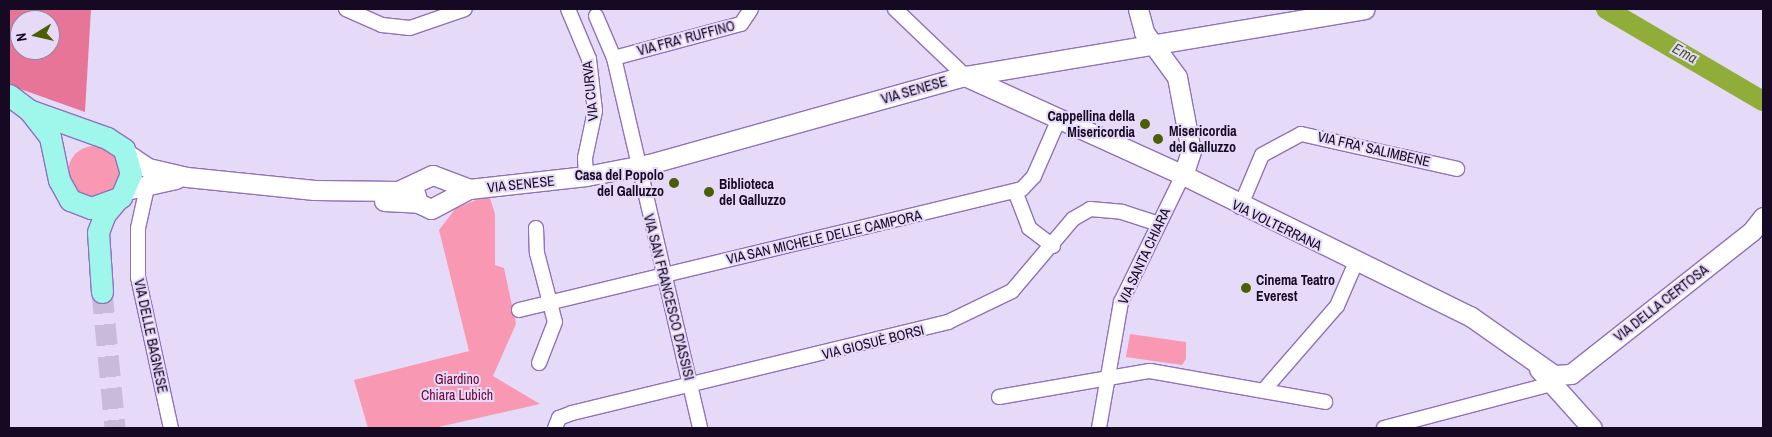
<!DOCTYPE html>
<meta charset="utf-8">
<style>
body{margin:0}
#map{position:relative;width:1772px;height:437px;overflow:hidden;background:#e6daf9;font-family:"Archivo Narrow",sans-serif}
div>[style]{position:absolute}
.green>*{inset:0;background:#f998b3}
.round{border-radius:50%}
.forest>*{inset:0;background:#e77598}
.river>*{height:20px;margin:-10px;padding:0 10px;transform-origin:10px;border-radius:10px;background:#90ad3a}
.primary-tunnel>*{height:21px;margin-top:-10.5px;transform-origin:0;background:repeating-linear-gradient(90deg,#c7bbd9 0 21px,transparent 0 32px)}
.roads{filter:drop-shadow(1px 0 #9072b9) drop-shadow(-1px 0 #9072b9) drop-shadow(0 1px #9072b9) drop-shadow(0 -1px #9072b9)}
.street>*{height:14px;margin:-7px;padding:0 7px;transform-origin:7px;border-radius:7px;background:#fff}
.secondary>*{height:19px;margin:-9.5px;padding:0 9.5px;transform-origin:9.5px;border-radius:9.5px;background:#fff}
.primary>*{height:21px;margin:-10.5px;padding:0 10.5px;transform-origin:10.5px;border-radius:10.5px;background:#9ef7ea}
.dots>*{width:14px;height:14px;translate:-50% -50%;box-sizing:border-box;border:2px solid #e6daf9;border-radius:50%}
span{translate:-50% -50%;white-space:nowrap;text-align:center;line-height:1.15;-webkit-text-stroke:4px #e6daf9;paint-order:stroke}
.street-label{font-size:14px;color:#160924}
.poi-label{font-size:14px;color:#160924;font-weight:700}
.right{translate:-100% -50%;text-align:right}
.left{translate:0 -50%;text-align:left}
.park-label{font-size:14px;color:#6c0032}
.water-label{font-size:15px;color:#455225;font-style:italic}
.frame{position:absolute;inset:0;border:10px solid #160924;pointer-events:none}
.north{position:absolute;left:10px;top:10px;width:50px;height:50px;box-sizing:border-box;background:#e6daf9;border:1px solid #9386a4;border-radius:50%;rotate:261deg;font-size:14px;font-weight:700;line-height:20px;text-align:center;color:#160924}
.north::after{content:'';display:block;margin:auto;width:18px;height:22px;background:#4b5e03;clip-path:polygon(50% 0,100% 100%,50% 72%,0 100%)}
</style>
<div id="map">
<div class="green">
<div class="round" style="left:68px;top:146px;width:52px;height:52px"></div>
<div style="clip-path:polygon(489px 195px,495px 214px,495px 265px,504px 268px,516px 324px,493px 376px,540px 404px,434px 428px,368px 428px,354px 380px,469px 351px,439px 230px,456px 208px)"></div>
<div style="clip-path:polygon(1130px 334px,1186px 342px,1186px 359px,1182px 365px,1126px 357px)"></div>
</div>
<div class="forest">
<div style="clip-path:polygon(evenodd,9px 9px,91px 9px,85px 112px,9px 85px,9px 9px,20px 20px,50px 20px,50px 50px,20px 50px,20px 20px)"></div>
</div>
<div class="river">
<div style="left:1606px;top:9px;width:182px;rotate:30.4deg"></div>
</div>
<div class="primary-tunnel">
<div style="left:102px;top:292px;width:137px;rotate:84.5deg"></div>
</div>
<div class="roads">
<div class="street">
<div style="left:346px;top:9px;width:39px;rotate:24deg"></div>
<div style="left:382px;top:25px;width:28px;rotate:6deg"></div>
<div style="left:410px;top:28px;width:58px;rotate:-19.1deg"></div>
<div style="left:568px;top:9px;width:54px;rotate:67.2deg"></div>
<div style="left:589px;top:59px;width:52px;rotate:83.4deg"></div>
<div style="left:595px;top:111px;width:48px;rotate:102deg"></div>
<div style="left:585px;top:158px;width:18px;rotate:87deg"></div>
<div style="left:895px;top:9px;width:97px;rotate:43.7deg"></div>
<div style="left:596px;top:16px;width:46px;rotate:66.8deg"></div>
<div style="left:614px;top:58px;width:380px;rotate:76.9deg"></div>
<div style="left:614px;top:58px;width:131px;rotate:-15deg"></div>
<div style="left:741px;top:24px;width:18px;rotate:-56deg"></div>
<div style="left:148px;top:183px;width:46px;rotate:102.5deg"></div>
<div style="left:138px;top:228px;width:49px;rotate:90deg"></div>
<div style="left:138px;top:277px;width:155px;rotate:77.7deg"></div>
<div style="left:1015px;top:191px;width:40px;rotate:69deg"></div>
<div style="left:1029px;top:228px;width:30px;rotate:37deg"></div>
<div style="left:1240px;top:207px;width:56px;rotate:-67.1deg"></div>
<div style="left:1262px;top:155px;width:44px;rotate:-28.3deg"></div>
<div style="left:1301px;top:134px;width:160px;rotate:12.6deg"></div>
<div style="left:536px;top:228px;width:25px;rotate:88deg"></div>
<div style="left:537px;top:253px;width:71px;rotate:75.4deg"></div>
<div style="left:555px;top:322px;width:44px;rotate:111.3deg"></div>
<div style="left:519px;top:310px;width:517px;rotate:-13.53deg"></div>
<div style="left:1022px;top:189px;width:18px;rotate:-47deg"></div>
<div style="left:1034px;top:176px;width:60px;rotate:-66.4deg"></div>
<div style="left:1263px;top:391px;width:113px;rotate:-49deg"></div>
<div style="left:1337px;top:306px;width:48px;rotate:-66.6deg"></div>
<div style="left:999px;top:397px;width:153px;rotate:-9.8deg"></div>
<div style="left:1150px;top:371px;width:178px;rotate:10deg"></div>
<div style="left:555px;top:428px;width:11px;rotate:-68deg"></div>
<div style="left:559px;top:418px;width:14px;rotate:-21deg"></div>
<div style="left:572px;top:413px;width:387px;rotate:-13.6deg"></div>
<div style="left:948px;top:322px;width:71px;rotate:-25.8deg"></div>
<div style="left:1012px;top:291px;width:94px;rotate:-49.7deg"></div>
<div style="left:1073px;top:219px;width:20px;rotate:-30deg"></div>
<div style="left:1090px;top:209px;width:32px;rotate:5deg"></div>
<div style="left:1122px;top:212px;width:38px;rotate:18deg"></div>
<div style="left:1099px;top:428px;width:128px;rotate:-80.1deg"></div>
<div style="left:1121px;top:302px;width:141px;rotate:-64deg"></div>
<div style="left:1384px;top:428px;width:174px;rotate:-14.7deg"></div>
</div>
<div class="secondary">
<div style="left:1138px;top:9px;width:24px;rotate:75deg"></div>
<div style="left:1144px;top:32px;width:56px;rotate:53.7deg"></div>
<div style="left:1177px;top:77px;width:75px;rotate:79.3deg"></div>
<div style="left:1191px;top:151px;width:25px;rotate:108deg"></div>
<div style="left:965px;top:76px;width:239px;rotate:24.4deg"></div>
<div style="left:1183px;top:175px;width:320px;rotate:26.2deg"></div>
<div style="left:1470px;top:316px;width:103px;rotate:35.1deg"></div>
<div style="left:1554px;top:375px;width:17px;rotate:-3deg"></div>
<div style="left:1571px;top:374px;width:231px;rotate:-38.3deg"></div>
<div style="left:1752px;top:231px;width:18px;rotate:-52deg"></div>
<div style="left:127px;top:154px;width:25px;rotate:34deg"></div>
<div style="left:148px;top:168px;width:40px;rotate:13deg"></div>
<div style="left:187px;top:177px;width:128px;rotate:5.8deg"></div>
<div style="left:314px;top:190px;width:84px;rotate:0.7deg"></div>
<div style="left:398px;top:191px;width:38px;rotate:-25deg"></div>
<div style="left:433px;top:175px;width:39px;rotate:21deg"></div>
<div style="left:469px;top:189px;width:118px;rotate:-6.3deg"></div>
<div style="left:586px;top:176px;width:64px;rotate:-10.8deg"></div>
<div style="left:649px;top:164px;width:328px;rotate:-15.6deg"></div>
<div style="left:965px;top:76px;width:405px;rotate:-9.5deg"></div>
<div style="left:126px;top:190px;width:51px;rotate:-12.4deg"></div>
<div style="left:415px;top:193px;width:10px;rotate:73deg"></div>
<div style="left:418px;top:203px;width:14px;rotate:25deg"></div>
<div style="left:431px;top:209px;width:43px;rotate:-27.8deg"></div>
<div style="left:384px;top:201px;width:34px;rotate:3deg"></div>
<div style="left:1539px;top:369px;width:79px;rotate:48.1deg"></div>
</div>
<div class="primary">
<div style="left:9px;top:95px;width:25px;rotate:37deg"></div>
<div style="left:29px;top:110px;width:34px;rotate:52deg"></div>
<div style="left:50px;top:137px;width:44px;rotate:78.2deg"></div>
<div style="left:59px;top:180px;width:23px;rotate:61deg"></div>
<div style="left:70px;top:200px;width:22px;rotate:21deg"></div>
<div style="left:91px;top:208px;width:32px;rotate:-20deg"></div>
<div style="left:121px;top:197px;width:25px;rotate:-67deg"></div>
<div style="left:131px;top:174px;width:26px;rotate:-106deg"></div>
<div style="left:124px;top:149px;width:20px;rotate:-147deg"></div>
<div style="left:107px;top:138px;width:83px;rotate:-160.3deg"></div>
<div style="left:102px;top:292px;width:60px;rotate:-93.8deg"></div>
<div style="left:98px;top:232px;width:19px;rotate:-69deg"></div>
<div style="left:105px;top:214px;width:17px;rotate:-50deg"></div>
</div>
</div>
<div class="dots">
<div style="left:1145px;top:124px;background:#4b5e03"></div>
<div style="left:1158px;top:139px;background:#4b5e03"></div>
<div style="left:674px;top:183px;background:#4b5e03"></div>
<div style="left:709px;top:192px;background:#4b5e03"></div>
<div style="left:1246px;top:288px;background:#4b5e03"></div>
</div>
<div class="street-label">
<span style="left:686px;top:38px;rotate:-15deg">VIA FRA' RUFFINO</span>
<span style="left:914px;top:90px;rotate:-16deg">VIA SENESE</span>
<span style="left:590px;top:91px;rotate:-96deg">VIA CURVA</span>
<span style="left:1374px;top:149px;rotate:13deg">VIA FRA' SALIMBENE</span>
<span style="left:521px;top:184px;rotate:-6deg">VIA SENESE</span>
<span style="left:1277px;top:225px;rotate:26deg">VIA VOLTERRANA</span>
<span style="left:824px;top:237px;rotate:-13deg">VIA SAN MICHELE DELLE CAMPORA</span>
<span style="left:1144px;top:256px;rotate:-65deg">VIA SANTA CHIARA</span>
<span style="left:669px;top:297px;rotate:76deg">VIA SAN FRANCESCO D'ASSISI</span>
<span style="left:1661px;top:303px;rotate:-38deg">VIA DELLA CERTOSA</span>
<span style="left:151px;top:336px;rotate:78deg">VIA DELLE BAGNESE</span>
<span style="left:873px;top:342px;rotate:-14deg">VIA GIOSUÈ BORSI</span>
</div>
<div class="poi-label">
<span class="right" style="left:1135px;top:124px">Cappellina della<br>Misericordia</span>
<span class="left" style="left:1169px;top:139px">Misericordia<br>del Galluzzo</span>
<span class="right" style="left:664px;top:183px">Casa del Popolo<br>del Galluzzo</span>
<span class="left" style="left:719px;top:192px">Biblioteca<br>del Galluzzo</span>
<span class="left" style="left:1256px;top:288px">Cinema Teatro<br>Everest</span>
</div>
<div class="park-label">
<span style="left:457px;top:387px">Giardino<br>Chiara Lubich</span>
</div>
<div class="water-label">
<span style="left:1685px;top:53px;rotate:29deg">Ema</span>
</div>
<div class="frame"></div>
<div class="north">N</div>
</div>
